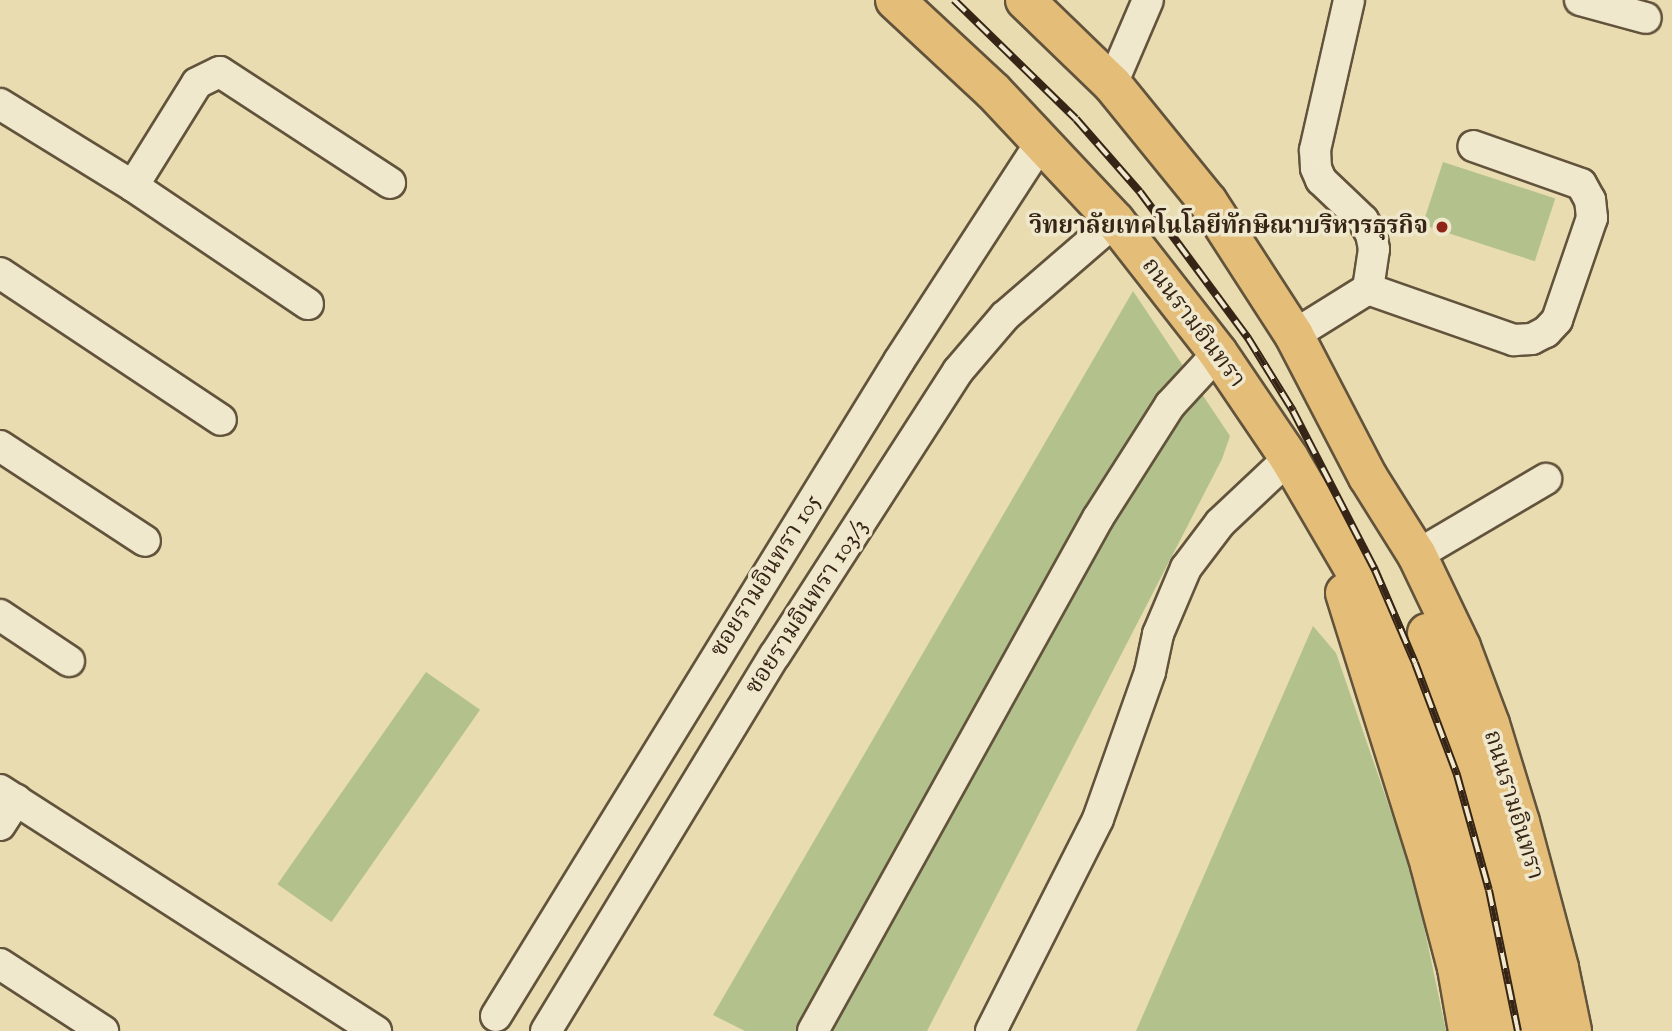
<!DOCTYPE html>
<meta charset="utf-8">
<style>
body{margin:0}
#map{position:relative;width:1672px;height:1031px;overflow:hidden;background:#e8dcb0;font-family:"IM FELL English","Noto Serif Thai",serif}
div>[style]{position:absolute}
.green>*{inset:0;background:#b3c18d;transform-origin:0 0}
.roads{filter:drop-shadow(2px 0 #62533c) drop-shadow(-2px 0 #62533c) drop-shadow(0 2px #62533c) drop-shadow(0 -2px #62533c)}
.minor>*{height:30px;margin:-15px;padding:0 15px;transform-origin:15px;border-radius:15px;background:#f0e8cc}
.highway>*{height:38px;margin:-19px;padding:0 19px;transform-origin:19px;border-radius:19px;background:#e4be78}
.rail>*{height:8px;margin-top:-4px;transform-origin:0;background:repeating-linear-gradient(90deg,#f0e8cc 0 16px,#362516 0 32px);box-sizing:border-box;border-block:2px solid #362516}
.dots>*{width:19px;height:19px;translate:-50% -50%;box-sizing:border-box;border:4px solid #f0e8cc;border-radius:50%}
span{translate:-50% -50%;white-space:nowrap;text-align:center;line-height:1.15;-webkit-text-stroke:7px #f0e8cc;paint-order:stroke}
.poi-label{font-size:24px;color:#362516;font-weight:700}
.right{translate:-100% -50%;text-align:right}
.street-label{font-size:24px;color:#362516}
</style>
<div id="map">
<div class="green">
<div style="left:1443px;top:162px;width:118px;height:66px;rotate:18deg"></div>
<div style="clip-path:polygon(1133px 291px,1230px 436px,1222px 459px,927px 1031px,745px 1031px,713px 1015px)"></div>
<div style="clip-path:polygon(1313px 626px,1336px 653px,1414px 879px,1446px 1031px,1136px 1031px)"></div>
<div style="left:426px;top:672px;width:66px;height:259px;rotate:35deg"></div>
</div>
<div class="roads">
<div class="minor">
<div style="left:1580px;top:0;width:68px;rotate:15.3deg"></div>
<div style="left:1112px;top:84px;width:91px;rotate:-66.8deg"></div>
<div style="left:0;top:104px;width:156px;rotate:31.7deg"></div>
<div style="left:133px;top:186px;width:211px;rotate:34deg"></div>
<div style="left:133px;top:186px;width:121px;rotate:-58.1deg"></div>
<div style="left:197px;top:83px;width:25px;rotate:-26deg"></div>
<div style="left:220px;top:72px;width:203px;rotate:33.1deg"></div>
<div style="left:0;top:273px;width:265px;rotate:33.6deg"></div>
<div style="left:1368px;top:289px;width:155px;rotate:19.3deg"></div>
<div style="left:1514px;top:340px;width:18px;rotate:-3deg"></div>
<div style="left:1532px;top:339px;width:16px;rotate:-27deg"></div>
<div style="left:1546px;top:332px;width:16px;rotate:-47deg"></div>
<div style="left:1557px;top:320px;width:108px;rotate:-71.1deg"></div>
<div style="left:1592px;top:218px;width:18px;rotate:-96deg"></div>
<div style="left:1590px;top:200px;width:18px;rotate:-119deg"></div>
<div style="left:1581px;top:184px;width:114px;rotate:-160.6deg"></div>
<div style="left:1294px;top:335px;width:87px;rotate:-31.9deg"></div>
<div style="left:1368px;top:289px;width:40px;rotate:-81.5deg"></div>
<div style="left:1374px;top:249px;width:15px;rotate:-101deg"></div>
<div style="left:1371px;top:234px;width:16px;rotate:-120deg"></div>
<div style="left:1363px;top:220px;width:58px;rotate:-136.4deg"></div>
<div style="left:1321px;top:180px;width:13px;rotate:-113deg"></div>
<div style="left:1316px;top:168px;width:18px;rotate:-93deg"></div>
<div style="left:1315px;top:150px;width:154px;rotate:-77.2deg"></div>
<div style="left:0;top:446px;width:173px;rotate:33.2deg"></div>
<div style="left:1417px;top:555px;width:150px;rotate:-30.5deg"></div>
<div style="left:0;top:615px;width:83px;rotate:33.7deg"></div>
<div style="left:0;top:790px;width:447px;rotate:32.7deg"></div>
<div style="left:0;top:825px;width:30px;rotate:-57deg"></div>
<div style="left:0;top:964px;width:123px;rotate:33deg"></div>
<div style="left:496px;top:1016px;width:769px;rotate:-58.4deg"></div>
<div style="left:899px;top:361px;width:262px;rotate:-57deg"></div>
<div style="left:546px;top:1031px;width:440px;rotate:-58.7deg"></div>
<div style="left:775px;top:655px;width:338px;rotate:-57.2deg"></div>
<div style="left:958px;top:371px;width:72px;rotate:-49.5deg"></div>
<div style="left:1005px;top:316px;width:145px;rotate:-40.8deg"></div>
<div style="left:813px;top:1031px;width:587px;rotate:-60.95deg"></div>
<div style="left:1098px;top:518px;width:134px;rotate:-57.5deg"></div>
<div style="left:1170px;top:405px;width:71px;rotate:-47.3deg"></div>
<div style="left:991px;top:1031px;width:237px;rotate:-63.2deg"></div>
<div style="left:1098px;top:819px;width:156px;rotate:-70.5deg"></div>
<div style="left:1150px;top:672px;width:39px;rotate:-78deg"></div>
<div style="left:1158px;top:634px;width:72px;rotate:-67deg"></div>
<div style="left:1186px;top:568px;width:56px;rotate:-52.9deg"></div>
<div style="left:1220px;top:523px;width:95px;rotate:-43.3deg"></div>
</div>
<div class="highway">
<div style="left:895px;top:0;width:134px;rotate:42.9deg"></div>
<div style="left:993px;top:91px;width:178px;rotate:46.8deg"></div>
<div style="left:1115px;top:221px;width:167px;rotate:52deg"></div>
<div style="left:1218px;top:353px;width:127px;rotate:55.9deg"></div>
<div style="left:1289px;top:458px;width:137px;rotate:59.7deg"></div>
<div style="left:1358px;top:576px;width:145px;rotate:66.4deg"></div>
<div style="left:1416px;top:709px;width:136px;rotate:72.5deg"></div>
<div style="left:1457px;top:839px;width:131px;rotate:76.3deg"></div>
<div style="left:1488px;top:966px;width:66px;rotate:79.5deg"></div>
<div style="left:1025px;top:0;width:121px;rotate:44deg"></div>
<div style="left:1112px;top:84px;width:152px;rotate:50.9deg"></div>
<div style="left:1208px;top:202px;width:158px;rotate:57.1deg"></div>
<div style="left:1294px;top:335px;width:160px;rotate:62.5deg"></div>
<div style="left:1368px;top:477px;width:92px;rotate:57.9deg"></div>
<div style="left:1417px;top:555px;width:102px;rotate:64.4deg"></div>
<div style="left:1461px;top:647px;width:82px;rotate:69.4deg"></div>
<div style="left:1490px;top:724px;width:102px;rotate:73deg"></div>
<div style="left:1520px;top:822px;width:151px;rotate:75deg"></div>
<div style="left:1559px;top:968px;width:64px;rotate:78.3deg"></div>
<div style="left:1345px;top:593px;width:285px;rotate:72.6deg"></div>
<div style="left:1430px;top:865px;width:106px;rotate:75.3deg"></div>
<div style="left:1457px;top:968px;width:64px;rotate:80.1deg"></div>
<div style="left:1427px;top:633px;width:214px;rotate:71.2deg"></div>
<div style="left:1496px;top:836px;width:200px;rotate:77.3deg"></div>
</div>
</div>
<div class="rail">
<div style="left:954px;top:0;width:170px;rotate:44.3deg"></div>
<div style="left:1076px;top:119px;width:97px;rotate:48.8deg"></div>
<div style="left:1140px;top:192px;width:182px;rotate:53.5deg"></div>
<div style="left:1248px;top:338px;width:86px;rotate:58.3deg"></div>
<div style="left:1293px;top:411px;width:179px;rotate:62.7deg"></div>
<div style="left:1375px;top:570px;width:101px;rotate:66.7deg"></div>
<div style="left:1415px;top:663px;width:120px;rotate:69.4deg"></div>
<div style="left:1457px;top:775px;width:119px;rotate:74.5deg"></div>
<div style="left:1489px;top:890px;width:144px;rotate:78.4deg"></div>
</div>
<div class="dots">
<div style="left:1442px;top:227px;background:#8f2418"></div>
</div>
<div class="poi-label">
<span class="right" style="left:1428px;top:227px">วิทยาลัยเทคโนโลยีทักษิณาบริหารธุรกิจ</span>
</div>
<div class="street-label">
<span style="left:1193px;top:323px;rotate:53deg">ถนนรามอินทรา</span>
<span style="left:766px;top:576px;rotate:-58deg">ซอยรามอินทรา 105</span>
<span style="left:807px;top:607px;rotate:-57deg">ซอยรามอินทรา 103/3</span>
<span style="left:1513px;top:805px;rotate:73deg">ถนนรามอินทรา</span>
</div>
</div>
